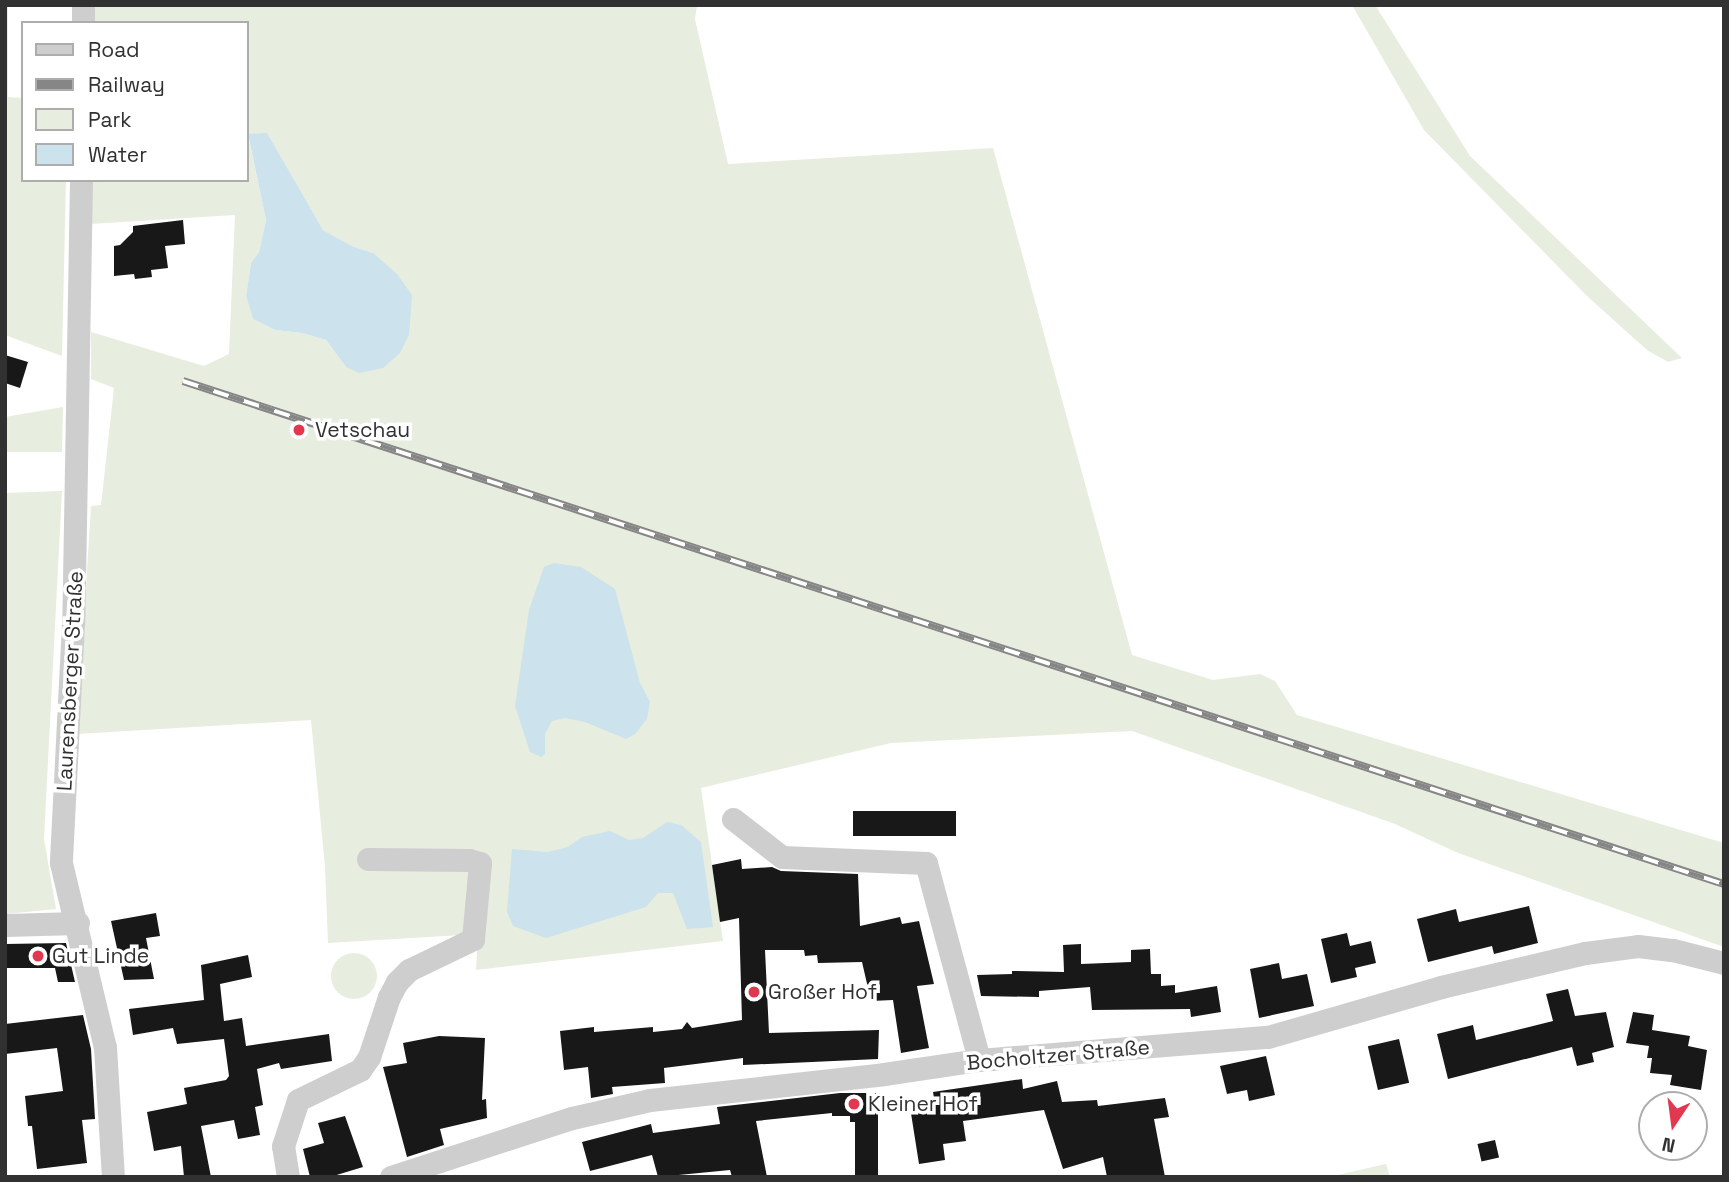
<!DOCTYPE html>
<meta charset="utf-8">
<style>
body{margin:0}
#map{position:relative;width:1729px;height:1182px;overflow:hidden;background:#fff;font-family:"Space Grotesk",sans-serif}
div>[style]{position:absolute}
.green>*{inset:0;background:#e7eddf}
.round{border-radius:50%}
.water>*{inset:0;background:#cce2ec}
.building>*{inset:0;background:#181818;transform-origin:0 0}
.minor>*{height:23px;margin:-11.5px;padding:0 11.5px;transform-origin:11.5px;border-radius:11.5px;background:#cecece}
.rail>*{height:8px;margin-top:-4px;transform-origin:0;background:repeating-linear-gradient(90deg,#fff 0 16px,#868686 0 32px);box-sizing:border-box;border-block:2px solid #868686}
.dots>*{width:19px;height:19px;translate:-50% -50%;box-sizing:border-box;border:4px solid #fff;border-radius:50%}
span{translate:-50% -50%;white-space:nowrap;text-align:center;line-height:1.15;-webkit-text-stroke:7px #fff;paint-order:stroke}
.poi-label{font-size:21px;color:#313131}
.left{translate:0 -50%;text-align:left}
.street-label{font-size:21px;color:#313131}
.frame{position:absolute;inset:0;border:7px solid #313131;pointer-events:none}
.legend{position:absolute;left:21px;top:21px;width:228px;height:161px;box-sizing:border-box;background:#fff;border:2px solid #adadad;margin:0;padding:9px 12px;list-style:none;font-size:21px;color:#313131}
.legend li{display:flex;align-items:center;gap:14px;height:35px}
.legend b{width:35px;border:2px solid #adadad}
.north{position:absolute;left:1638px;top:1091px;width:70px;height:70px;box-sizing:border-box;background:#fff;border:2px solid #adadad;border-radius:50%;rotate:193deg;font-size:19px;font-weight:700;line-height:28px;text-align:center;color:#313131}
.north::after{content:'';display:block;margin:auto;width:24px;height:32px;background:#e2384f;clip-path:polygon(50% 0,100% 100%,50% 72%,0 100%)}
</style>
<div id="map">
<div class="green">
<div style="clip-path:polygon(5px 5px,8px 5px,8px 97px,23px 98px,23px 180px,66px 180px,62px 356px,5px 335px)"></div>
<div style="clip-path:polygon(evenodd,95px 5px,697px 5px,695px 19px,728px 164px,993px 148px,1132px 655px,1213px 680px,1260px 674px,1275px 681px,1297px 715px,1724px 843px,1724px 947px,1458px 853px,1395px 824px,1132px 731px,891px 743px,701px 788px,723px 941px,476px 970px,478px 934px,328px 943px,325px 867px,311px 720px,77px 734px,91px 506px,101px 505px,114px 388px,91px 379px,91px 332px,204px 366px,229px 354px,235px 215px,90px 224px,91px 180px,247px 180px,247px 23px,94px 23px,95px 5px,267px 134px,323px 230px,352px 246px,373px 253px,346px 367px,326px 340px,302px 333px,275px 330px,253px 319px,246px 296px,251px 263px,259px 252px,266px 220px,248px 135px,267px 134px)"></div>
<div style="clip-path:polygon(1352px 5px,1375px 5px,1470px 156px,1682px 358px,1668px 362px,1647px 350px,1587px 296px,1424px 130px)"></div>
<div style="clip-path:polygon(63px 407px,62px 452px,5px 452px,5px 417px)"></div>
<div style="clip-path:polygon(62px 491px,44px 839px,56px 909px,5px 914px,5px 493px)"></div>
<div class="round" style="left:331px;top:953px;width:46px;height:46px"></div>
<div style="clip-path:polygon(1386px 1164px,1390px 1177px,1329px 1177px)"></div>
</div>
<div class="water">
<div style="clip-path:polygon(267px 133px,323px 230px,352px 246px,373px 253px,397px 274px,412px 295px,409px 335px,400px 353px,383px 368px,359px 373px,346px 367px,326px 340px,302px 333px,275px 330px,253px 319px,246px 296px,251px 263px,259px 252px,266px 220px,248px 134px)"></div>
<div style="clip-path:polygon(554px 563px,581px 567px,615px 589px,640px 683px,650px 702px,647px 719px,635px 734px,626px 739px,585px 722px,565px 718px,552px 721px,545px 734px,545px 754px,541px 757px,530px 752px,515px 706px,529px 610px,544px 567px)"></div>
<div style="clip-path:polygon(667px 822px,681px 825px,701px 842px,713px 927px,687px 929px,673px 893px,658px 893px,646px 907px,546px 938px,513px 926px,507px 912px,512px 849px,548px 852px,568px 847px,582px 837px,610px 831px,629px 840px,643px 838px)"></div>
</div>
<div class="building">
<div style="clip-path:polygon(183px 220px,185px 244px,165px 246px,168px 268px,151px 270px,152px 277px,135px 279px,134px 274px,114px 276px,114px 246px,120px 245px,133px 232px,133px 226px)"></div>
<div style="clip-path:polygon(5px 355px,28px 362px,20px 388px,5px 383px)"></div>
<div style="left:956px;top:811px;width:25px;height:103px;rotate:90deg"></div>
<div style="clip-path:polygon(741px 859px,742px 869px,772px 867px,781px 871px,858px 874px,860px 926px,900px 917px,902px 924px,919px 921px,934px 984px,917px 986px,929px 1048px,901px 1053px,893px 1000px,871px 1001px,862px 962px,818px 963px,817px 955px,805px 956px,804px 950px,765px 950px,769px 1033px,879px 1030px,878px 1059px,743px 1065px,743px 1058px,664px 1068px,665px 1083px,612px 1087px,613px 1094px,591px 1098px,588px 1067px,564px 1070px,560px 1031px,594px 1027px,594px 1032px,653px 1027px,653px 1032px,682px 1029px,687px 1022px,692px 1028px,742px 1020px,739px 918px,720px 922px,712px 865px)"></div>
<div style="clip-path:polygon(1529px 906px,1538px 943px,1494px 954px,1492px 946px,1428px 962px,1417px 919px,1456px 909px,1459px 922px)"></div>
<div style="clip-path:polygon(156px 913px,160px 936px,146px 938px,154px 979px,124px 980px,111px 921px)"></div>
<div style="clip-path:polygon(1347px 933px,1350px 946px,1371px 941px,1376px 963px,1355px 968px,1357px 977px,1331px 983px,1321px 939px)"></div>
<div style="clip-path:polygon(66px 943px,75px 982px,58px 982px,55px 968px,5px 968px,5px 944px)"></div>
<div style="clip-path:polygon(1081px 944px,1081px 964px,1131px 962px,1131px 950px,1150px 949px,1151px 974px,1161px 974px,1161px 986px,1175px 985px,1175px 993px,1217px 986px,1221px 1012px,1191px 1017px,1190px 1009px,1092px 1010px,1090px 987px,1039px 991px,1039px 997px,981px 996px,977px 975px,1012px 974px,1012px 971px,1064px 972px,1063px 945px)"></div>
<div style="clip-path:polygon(248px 955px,252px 977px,220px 984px,224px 1021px,242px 1018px,246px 1046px,329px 1034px,332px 1061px,281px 1069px,279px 1063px,257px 1069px,263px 1105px,255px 1107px,260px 1135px,238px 1139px,234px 1120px,201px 1126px,211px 1177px,184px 1177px,181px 1146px,154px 1151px,147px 1112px,187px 1104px,184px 1088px,226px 1080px,229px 1076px,224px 1039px,177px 1044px,173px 1028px,133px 1035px,129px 1009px,204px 1000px,201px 965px)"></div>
<div style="clip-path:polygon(1279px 963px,1282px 979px,1307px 974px,1314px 1006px,1259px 1018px,1250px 969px)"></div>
<div style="clip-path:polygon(1568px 989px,1575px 1016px,1606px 1012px,1614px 1047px,1592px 1053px,1594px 1062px,1577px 1066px,1572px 1047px,1448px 1079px,1437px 1034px,1473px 1025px,1476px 1040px,1553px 1021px,1546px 994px)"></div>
<div style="clip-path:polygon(1633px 1012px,1654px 1015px,1652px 1030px,1690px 1036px,1688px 1046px,1707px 1050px,1701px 1090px,1670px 1085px,1672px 1075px,1650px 1073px,1652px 1058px,1647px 1058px,1649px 1046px,1626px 1043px)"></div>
<div style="clip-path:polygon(83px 1015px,91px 1049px,95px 1119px,82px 1120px,87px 1163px,37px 1169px,32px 1126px,28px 1126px,25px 1096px,63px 1091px,57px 1048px,5px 1054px,5px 1024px)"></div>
<div style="clip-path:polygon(439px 1036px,485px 1038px,482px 1100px,486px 1099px,487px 1118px,440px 1129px,444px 1145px,407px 1157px,383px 1067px,407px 1063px,403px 1043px)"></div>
<div style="left:1399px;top:1039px;width:45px;height:32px;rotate:77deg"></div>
<div style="clip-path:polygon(1266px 1056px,1275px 1095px,1249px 1101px,1247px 1090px,1227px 1094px,1220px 1066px)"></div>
<div style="clip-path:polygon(1022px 1079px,1023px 1089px,1057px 1081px,1062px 1102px,1097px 1100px,1098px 1106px,1165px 1098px,1169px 1117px,1154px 1119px,1165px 1177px,1107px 1177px,1103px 1157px,1063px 1169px,1044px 1110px,963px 1121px,966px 1141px,943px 1144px,945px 1160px,919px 1164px,910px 1107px,935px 1104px,933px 1092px)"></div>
<div style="clip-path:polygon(840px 1093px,878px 1093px,878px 1177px,855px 1177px,855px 1122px,850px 1122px,850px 1116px,832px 1116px,832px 1113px,756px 1121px,767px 1177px,732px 1177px,730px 1170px,658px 1177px,652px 1155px,590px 1171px,582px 1142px,651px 1124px,653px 1133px,720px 1124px,717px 1107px)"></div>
<div style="clip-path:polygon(345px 1116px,363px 1167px,330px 1177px,310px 1177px,303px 1149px,324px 1143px,318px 1123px)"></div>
<div style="left:1495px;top:1140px;width:18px;height:18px;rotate:77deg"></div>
</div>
<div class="minor">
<div style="left:83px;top:23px;width:18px;rotate:-90deg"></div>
<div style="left:81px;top:180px;width:443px;rotate:91deg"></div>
<div style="left:73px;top:623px;width:240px;rotate:92.9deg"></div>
<div style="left:61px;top:863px;width:189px;rotate:76.6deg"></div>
<div style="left:105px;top:1047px;width:130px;rotate:86.5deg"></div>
<div style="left:733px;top:819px;width:62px;rotate:37.8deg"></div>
<div style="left:782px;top:857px;width:144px;rotate:2.4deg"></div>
<div style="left:926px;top:863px;width:204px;rotate:74.9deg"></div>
<div style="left:5px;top:925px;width:73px;rotate:-1.6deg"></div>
<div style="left:288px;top:1177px;width:31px;rotate:-99deg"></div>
<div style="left:283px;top:1146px;width:48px;rotate:-71.9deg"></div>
<div style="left:298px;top:1100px;width:69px;rotate:-25.8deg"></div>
<div style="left:360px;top:1070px;width:16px;rotate:-55deg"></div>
<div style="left:369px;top:1057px;width:63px;rotate:-71.6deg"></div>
<div style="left:389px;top:997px;width:17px;rotate:-62deg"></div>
<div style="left:397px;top:982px;width:17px;rotate:-45deg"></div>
<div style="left:409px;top:970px;width:71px;rotate:-25.8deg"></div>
<div style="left:473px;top:939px;width:76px;rotate:-84.7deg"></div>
<div style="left:480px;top:863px;width:11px;rotate:-165deg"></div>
<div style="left:469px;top:860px;width:101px;rotate:-179.4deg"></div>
<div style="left:391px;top:1177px;width:190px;rotate:-18.1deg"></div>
<div style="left:572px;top:1118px;width:80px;rotate:-13deg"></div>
<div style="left:650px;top:1100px;width:235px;rotate:-6.3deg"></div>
<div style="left:884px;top:1074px;width:96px;rotate:-8.4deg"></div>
<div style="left:979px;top:1060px;width:290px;rotate:-4.6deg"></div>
<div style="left:1268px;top:1037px;width:180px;rotate:-16.1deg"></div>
<div style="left:1441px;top:987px;width:148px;rotate:-13.3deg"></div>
<div style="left:1585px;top:953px;width:53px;rotate:-7.5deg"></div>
<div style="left:1638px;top:946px;width:35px;rotate:7deg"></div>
<div style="left:1673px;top:950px;width:53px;rotate:14.3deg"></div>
</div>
<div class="rail">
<div style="left:183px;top:381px;width:1621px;rotate:18.08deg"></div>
</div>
<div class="dots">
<div style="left:299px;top:430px;background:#e2384f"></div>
<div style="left:38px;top:956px;background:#e2384f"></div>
<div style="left:754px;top:992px;background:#e2384f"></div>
<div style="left:854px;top:1104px;background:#e2384f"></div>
</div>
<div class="poi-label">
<span class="left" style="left:315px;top:430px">Vetschau</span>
<span class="left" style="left:52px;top:956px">Gut Linde</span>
<span class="left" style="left:768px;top:992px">Großer Hof</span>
<span class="left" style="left:868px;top:1104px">Kleiner Hof</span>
</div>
<div class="street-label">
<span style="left:70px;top:681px;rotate:-87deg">Laurensberger Straße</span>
<span style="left:1058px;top:1055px;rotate:-5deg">Bocholtzer Straße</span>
</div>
<div class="frame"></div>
<ul class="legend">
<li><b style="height:9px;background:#cecece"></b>Road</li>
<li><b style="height:9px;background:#868686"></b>Railway</li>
<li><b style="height:19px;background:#e7eddf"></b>Park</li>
<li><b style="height:19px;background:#cce2ec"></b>Water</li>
</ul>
<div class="north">N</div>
</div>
